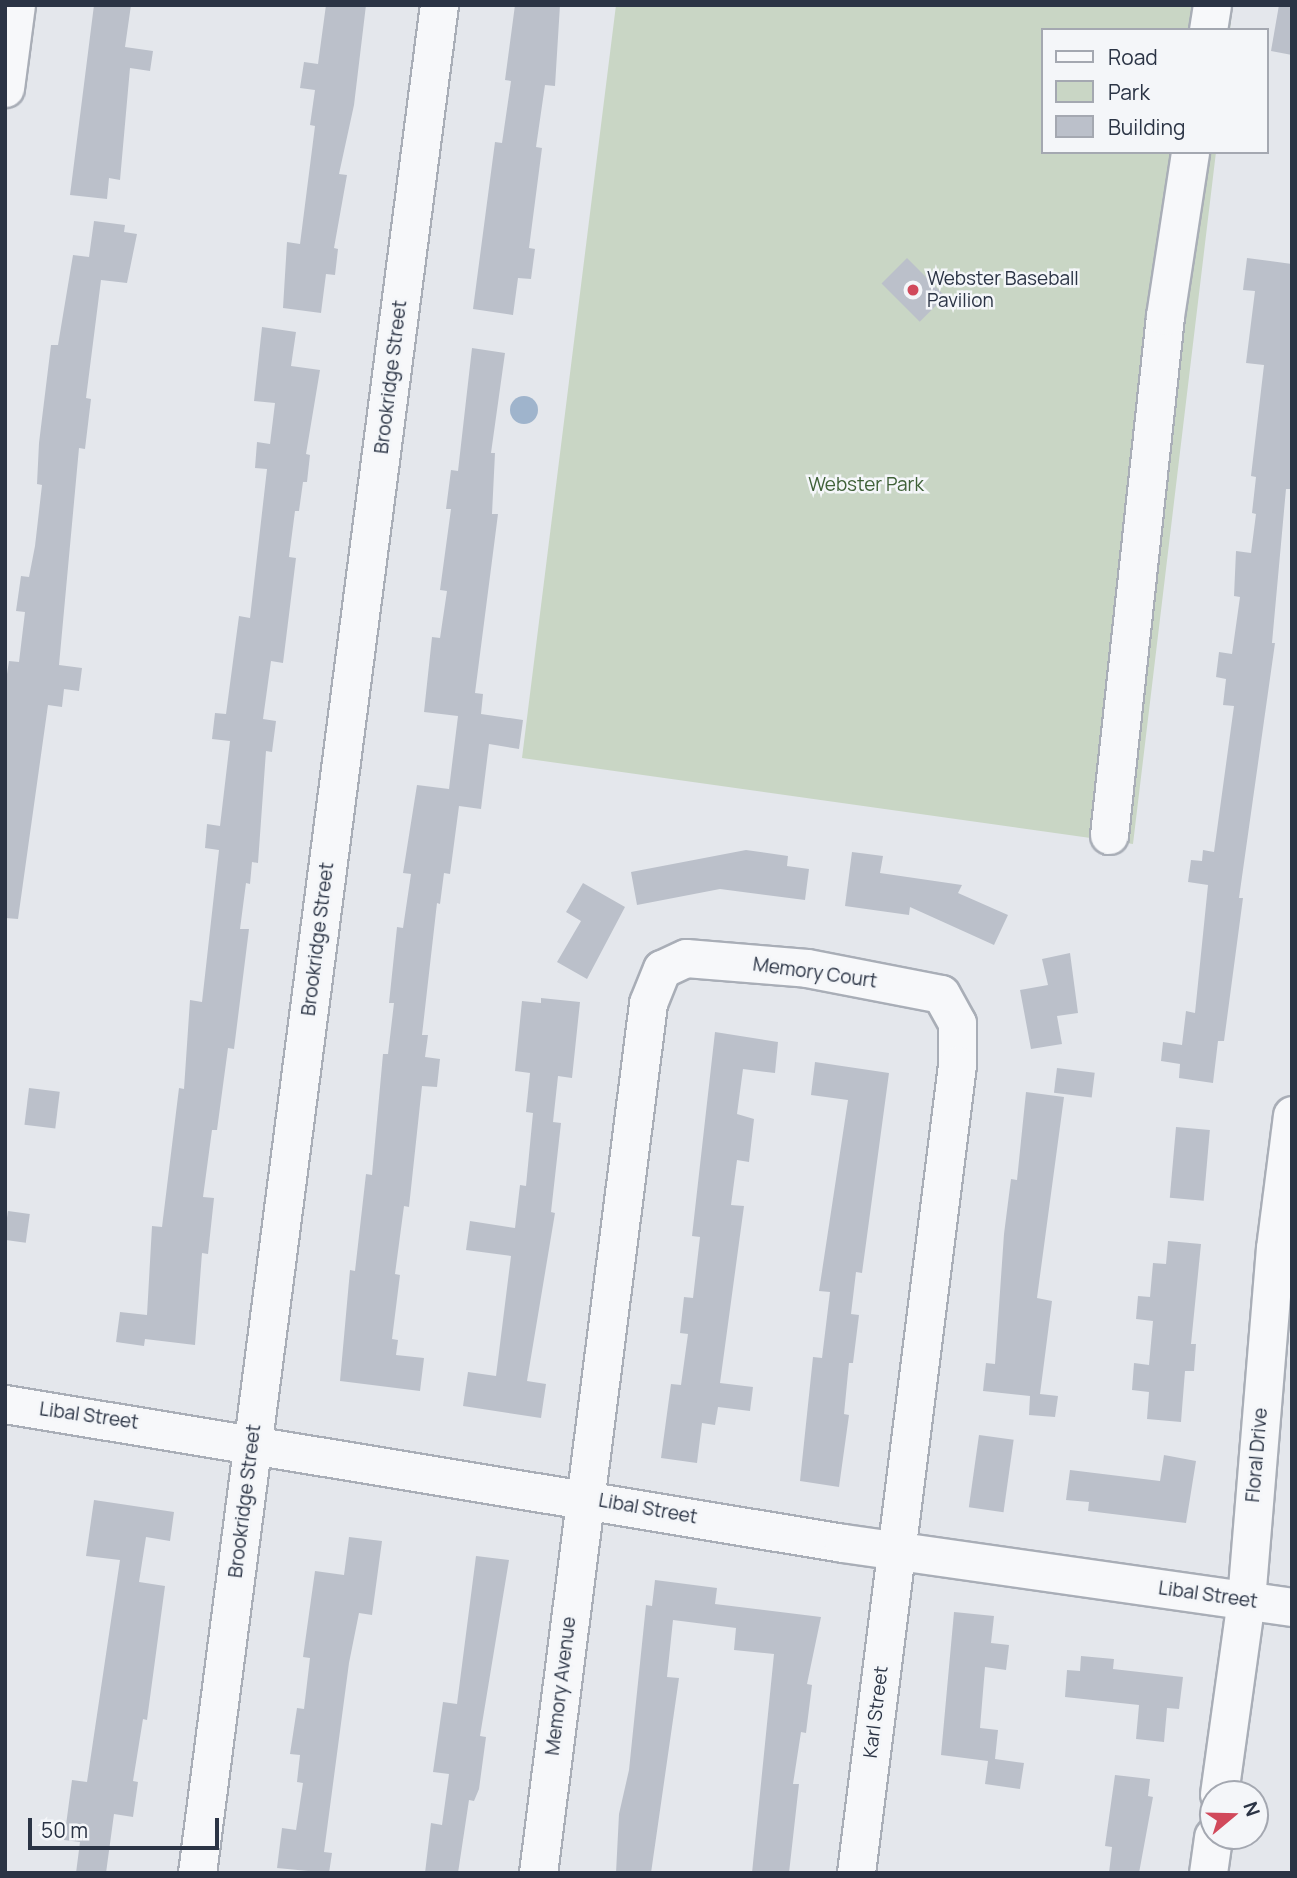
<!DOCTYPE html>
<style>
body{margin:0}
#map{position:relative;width:1297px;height:1878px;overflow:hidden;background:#e4e7ec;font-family:Manrope,sans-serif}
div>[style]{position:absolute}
.green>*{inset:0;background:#c9d6c5}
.water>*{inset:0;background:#9fb4cc}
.round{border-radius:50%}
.building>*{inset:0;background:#bbc0ca;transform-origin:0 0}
.roads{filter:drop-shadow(2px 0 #a9aeb7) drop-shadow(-2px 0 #a9aeb7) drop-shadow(0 2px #a9aeb7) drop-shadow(0 -2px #a9aeb7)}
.minor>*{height:37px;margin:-18.5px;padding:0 18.5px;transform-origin:18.5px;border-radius:18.5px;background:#f7f8fa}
.dots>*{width:19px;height:19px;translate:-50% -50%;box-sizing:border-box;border:4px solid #f4f6f9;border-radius:50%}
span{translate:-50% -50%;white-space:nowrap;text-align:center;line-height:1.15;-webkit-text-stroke:5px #f4f6f9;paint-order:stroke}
.poi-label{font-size:19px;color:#2b3445}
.left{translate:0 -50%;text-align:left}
.street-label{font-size:19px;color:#2b3445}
.park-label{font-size:19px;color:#3f6138}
.frame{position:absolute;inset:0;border:7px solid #2b3445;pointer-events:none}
.legend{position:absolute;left:1041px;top:28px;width:228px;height:126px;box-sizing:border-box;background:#f4f6f9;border:2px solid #a4a8b1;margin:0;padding:9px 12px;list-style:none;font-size:21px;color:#2b3445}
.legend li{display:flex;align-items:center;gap:14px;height:35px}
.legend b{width:35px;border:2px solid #a4a8b1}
.north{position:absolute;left:1199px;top:1780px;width:70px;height:70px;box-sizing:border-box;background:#f4f6f9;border:2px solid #a4a8b1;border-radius:50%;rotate:71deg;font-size:19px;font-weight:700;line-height:28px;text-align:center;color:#2b3445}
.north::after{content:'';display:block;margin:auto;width:24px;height:32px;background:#d1495b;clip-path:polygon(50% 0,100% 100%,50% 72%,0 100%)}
.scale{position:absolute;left:28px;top:1818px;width:191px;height:32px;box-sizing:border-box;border:4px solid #2b3445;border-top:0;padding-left:9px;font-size:21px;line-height:24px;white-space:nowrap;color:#2b3445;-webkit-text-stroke:5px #f4f6f9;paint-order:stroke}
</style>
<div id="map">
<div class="green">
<div style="clip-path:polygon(616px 5px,1233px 5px,1230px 30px,1043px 30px,1043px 152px,1216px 152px,1133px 844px,522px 758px)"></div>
</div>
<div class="water">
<div class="round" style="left:510px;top:396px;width:28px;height:28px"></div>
</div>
<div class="building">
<div style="clip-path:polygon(94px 5px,131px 5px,125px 47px,153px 51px,150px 71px,130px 68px,120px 180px,109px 178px,107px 199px,70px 195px)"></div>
<div style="clip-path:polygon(326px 5px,366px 5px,354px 105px,339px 174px,347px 175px,334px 248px,338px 249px,335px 275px,326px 274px,321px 313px,283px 308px,287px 242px,300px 244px,315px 126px,310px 125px,315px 90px,300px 88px,304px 62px,318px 64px)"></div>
<div style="clip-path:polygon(515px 5px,560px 5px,555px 86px,545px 85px,536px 147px,542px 148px,529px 248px,535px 249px,531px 279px,518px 278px,513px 315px,473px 309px,495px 142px,502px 143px,511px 81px,505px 80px)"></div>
<div style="clip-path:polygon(1279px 5px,1292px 5px,1292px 55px,1271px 51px)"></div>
<div style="clip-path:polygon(94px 221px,125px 225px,124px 232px,137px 234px,127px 283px,101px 280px,86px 398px,91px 399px,85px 449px,79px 448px,59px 665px,82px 668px,79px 691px,64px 689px,62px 707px,48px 705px,18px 919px,5px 918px,5px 687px,9px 661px,19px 662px,25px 612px,16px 611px,21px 576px,29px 577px,35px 546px,42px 485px,37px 484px,39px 443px,51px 345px,58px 345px,73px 255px,89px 257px)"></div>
<div style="left:907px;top:258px;width:54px;height:36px;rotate:45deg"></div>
<div style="clip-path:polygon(1247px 258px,1292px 264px,1292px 489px,1286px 489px,1272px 643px,1275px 643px,1239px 898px,1243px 898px,1224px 1041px,1218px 1041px,1213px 1083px,1179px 1078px,1180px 1064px,1161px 1061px,1163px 1042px,1182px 1045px,1186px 1011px,1195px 1013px,1208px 885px,1188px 882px,1191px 860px,1202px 861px,1203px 850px,1214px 852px,1234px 706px,1223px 705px,1226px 679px,1216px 677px,1219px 652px,1232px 654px,1240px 597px,1234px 596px,1236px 551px,1251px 553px,1256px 514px,1252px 513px,1256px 477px,1251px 476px,1264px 365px,1246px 363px,1255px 291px,1243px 290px)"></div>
<div style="clip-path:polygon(262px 327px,296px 332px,291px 366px,320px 370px,306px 454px,310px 455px,307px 482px,303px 482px,299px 511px,295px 511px,289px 557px,296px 558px,283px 663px,271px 661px,263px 719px,276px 721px,272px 752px,266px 751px,258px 863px,252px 862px,250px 884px,246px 883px,240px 929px,249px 929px,234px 1049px,228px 1048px,217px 1130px,212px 1130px,203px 1197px,214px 1198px,208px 1254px,202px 1253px,195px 1345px,145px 1339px,144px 1346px,116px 1342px,120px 1312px,147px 1315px,152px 1226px,162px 1227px,179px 1088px,184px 1089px,190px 1000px,202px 1002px,219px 850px,205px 848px,207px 824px,220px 826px,230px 741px,212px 739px,215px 713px,226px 714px,239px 616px,250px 618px,267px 469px,255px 468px,257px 442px,270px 444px,275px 403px,254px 401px)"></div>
<div style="clip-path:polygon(472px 348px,505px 353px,491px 453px,495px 453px,492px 514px,498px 514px,475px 693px,483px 694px,481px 714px,523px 720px,519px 749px,489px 744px,481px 809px,459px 806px,450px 874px,444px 873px,440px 904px,437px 903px,422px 1035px,428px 1035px,425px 1057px,440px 1059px,437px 1087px,422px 1086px,409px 1207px,404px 1206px,395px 1274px,400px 1275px,392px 1339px,398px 1340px,396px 1355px,424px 1358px,420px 1391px,340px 1381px,350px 1270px,355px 1271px,366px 1174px,372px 1175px,383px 1054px,388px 1054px,394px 1003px,389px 1003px,397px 927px,403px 928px,411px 874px,403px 873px,417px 785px,449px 789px,458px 716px,424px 712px,432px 637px,440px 638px,447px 591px,440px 590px,451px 509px,446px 509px,451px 470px,458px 471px)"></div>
<div style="clip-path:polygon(746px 850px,788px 856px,787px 866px,809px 869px,805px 900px,720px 889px,637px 905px,631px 872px)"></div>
<div style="clip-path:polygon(852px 852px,883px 856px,880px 873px,962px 885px,958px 893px,1008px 915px,994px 945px,910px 907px,909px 915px,845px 906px)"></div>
<div style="clip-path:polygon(583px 883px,625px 907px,587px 979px,557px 962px,581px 921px,566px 912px)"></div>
<div style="clip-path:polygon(1070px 953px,1078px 1013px,1057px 1016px,1062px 1044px,1031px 1049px,1020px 990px,1048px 985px,1042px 959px)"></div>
<div style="clip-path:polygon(541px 998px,580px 1002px,572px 1078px,558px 1076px,553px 1122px,561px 1123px,551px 1212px,555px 1213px,527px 1381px,546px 1384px,541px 1418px,463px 1406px,468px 1372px,496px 1376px,511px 1256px,466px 1250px,470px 1221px,515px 1228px,520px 1185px,526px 1186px,533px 1113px,526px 1112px,530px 1073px,515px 1071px,522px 1001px,541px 1003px)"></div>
<div style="clip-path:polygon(715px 1032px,778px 1042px,775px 1073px,743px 1069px,737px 1114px,754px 1119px,749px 1162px,737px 1160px,731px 1205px,744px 1206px,720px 1383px,753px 1387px,750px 1411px,718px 1407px,715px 1425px,702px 1423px,697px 1463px,661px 1458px,671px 1384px,681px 1385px,688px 1334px,680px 1333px,684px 1297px,693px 1298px,700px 1237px,692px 1236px)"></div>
<div style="clip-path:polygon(815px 1062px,889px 1073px,862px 1273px,856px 1272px,851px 1314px,859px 1315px,853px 1363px,849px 1363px,844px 1414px,849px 1415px,839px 1487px,800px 1481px,813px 1357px,822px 1358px,830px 1292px,819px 1291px,848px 1100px,811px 1095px)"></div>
<div style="left:1057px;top:1068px;width:38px;height:25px;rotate:7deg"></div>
<div style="left:29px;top:1088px;width:31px;height:37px;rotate:7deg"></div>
<div style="clip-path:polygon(1026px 1092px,1064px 1097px,1037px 1298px,1052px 1301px,1040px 1394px,1058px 1396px,1055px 1417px,1029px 1415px,1030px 1396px,983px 1391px,986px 1363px,995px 1364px,1004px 1234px,1011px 1179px,1017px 1180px)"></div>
<div style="left:1176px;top:1127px;width:34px;height:71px;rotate:5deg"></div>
<div style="left:8px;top:1211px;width:22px;height:29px;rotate:8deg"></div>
<div style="clip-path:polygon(1168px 1241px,1201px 1244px,1191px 1344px,1196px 1344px,1194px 1371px,1185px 1371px,1181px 1422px,1147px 1419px,1149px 1392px,1132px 1390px,1134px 1363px,1149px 1365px,1153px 1321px,1136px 1319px,1138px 1296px,1150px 1297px,1153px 1263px,1166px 1264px)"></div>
<div style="left:979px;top:1435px;width:35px;height:73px;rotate:8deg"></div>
<div style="clip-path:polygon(1164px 1455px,1196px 1461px,1186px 1523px,1088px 1511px,1089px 1502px,1066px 1500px,1070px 1470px,1160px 1481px)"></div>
<div style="clip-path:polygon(94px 1500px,174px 1512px,170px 1541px,146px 1537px,139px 1582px,165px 1586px,147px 1720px,143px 1719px,133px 1781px,138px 1782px,133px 1817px,114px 1814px,106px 1873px,76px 1873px,80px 1842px,64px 1840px,72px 1780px,87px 1782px,120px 1560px,86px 1556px)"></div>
<div style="clip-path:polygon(349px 1537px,382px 1541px,372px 1615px,359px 1613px,349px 1663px,324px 1852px,332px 1853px,329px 1873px,277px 1868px,282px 1828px,296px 1830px,303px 1783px,297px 1782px,300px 1755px,290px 1754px,297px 1708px,304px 1709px,310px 1658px,303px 1657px,315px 1571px,344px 1575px)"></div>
<div style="clip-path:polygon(476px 1556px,509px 1560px,480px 1736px,486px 1737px,479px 1789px,474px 1801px,469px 1800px,458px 1873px,425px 1873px,431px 1823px,442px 1825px,449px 1774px,433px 1772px,443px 1702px,457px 1704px)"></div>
<div style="clip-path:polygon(655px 1580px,717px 1588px,715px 1604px,821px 1617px,807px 1684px,812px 1685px,806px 1733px,801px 1732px,793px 1784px,799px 1784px,789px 1873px,752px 1873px,774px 1654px,734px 1650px,736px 1628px,673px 1620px,667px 1677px,679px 1678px,651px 1873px,616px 1873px,619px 1814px,629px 1770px,646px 1605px,652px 1606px)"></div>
<div style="clip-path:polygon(954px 1612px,994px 1616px,991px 1643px,1009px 1645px,1006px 1670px,985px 1667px,980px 1728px,998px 1730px,995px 1759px,1024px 1763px,1020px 1789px,985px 1784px,988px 1761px,941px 1755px)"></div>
<div style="clip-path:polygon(1081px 1656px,1114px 1659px,1113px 1669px,1183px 1677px,1179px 1709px,1167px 1708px,1164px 1742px,1136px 1739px,1139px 1705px,1065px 1697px,1067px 1670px,1080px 1671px)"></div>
<div style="clip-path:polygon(1115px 1775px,1150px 1779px,1148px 1796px,1153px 1797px,1139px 1873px,1109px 1873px,1112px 1847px,1105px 1846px)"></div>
</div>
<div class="roads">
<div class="minor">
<div style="left:1208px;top:30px;width:25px;rotate:-81deg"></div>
<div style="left:5px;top:88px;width:84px;rotate:-82.5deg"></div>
<div style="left:1109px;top:835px;width:522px;rotate:-83.84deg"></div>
<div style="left:1165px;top:316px;width:166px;rotate:-81.3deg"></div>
<div style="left:5px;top:1404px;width:849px;rotate:9.42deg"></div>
<div style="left:843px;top:1543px;width:454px;rotate:8.1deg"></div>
<div style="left:1219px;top:1794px;width:196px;rotate:-82.1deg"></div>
<div style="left:1246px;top:1600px;width:353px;rotate:-85.3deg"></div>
<div style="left:1275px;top:1248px;width:134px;rotate:-82.7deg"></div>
<div style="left:197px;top:1873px;width:1884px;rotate:-82.62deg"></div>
<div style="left:538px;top:1873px;width:877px;rotate:-82.79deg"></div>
<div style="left:648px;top:1003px;width:37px;rotate:-68deg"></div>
<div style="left:662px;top:969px;width:26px;rotate:-25deg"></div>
<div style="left:686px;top:958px;width:121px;rotate:4.7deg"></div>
<div style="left:807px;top:968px;width:136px;rotate:11deg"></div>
<div style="left:941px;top:994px;width:33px;rotate:61deg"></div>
<div style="left:957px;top:1023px;width:42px;rotate:90deg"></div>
<div style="left:957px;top:1065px;width:814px;rotate:97.13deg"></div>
<div style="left:1208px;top:1873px;width:37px;rotate:-82deg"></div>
</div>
</div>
<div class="dots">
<div style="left:913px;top:290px;background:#d1495b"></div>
</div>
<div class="poi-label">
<span class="left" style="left:927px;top:290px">Webster Baseball<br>Pavilion</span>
</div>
<div class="street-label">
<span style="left:391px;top:377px;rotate:-83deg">Brookridge Street</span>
<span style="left:318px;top:939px;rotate:-83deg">Brookridge Street</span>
<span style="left:815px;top:973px;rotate:8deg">Memory Court</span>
<span style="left:89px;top:1416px;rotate:8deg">Libal Street</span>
<span style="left:1257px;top:1455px;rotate:-85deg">Floral Drive</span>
<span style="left:245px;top:1501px;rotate:-83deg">Brookridge Street</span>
<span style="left:648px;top:1509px;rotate:10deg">Libal Street</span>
<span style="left:1208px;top:1595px;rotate:8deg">Libal Street</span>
<span style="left:561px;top:1686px;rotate:-83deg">Memory Avenue</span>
<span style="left:876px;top:1712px;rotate:-83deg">Karl Street</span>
</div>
<div class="park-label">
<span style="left:866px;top:485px">Webster Park</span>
</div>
<div class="frame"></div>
<ul class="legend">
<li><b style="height:9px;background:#f7f8fa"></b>Road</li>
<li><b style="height:19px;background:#c9d6c5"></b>Park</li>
<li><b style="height:19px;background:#bbc0ca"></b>Building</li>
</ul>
<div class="north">N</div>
<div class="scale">50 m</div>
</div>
